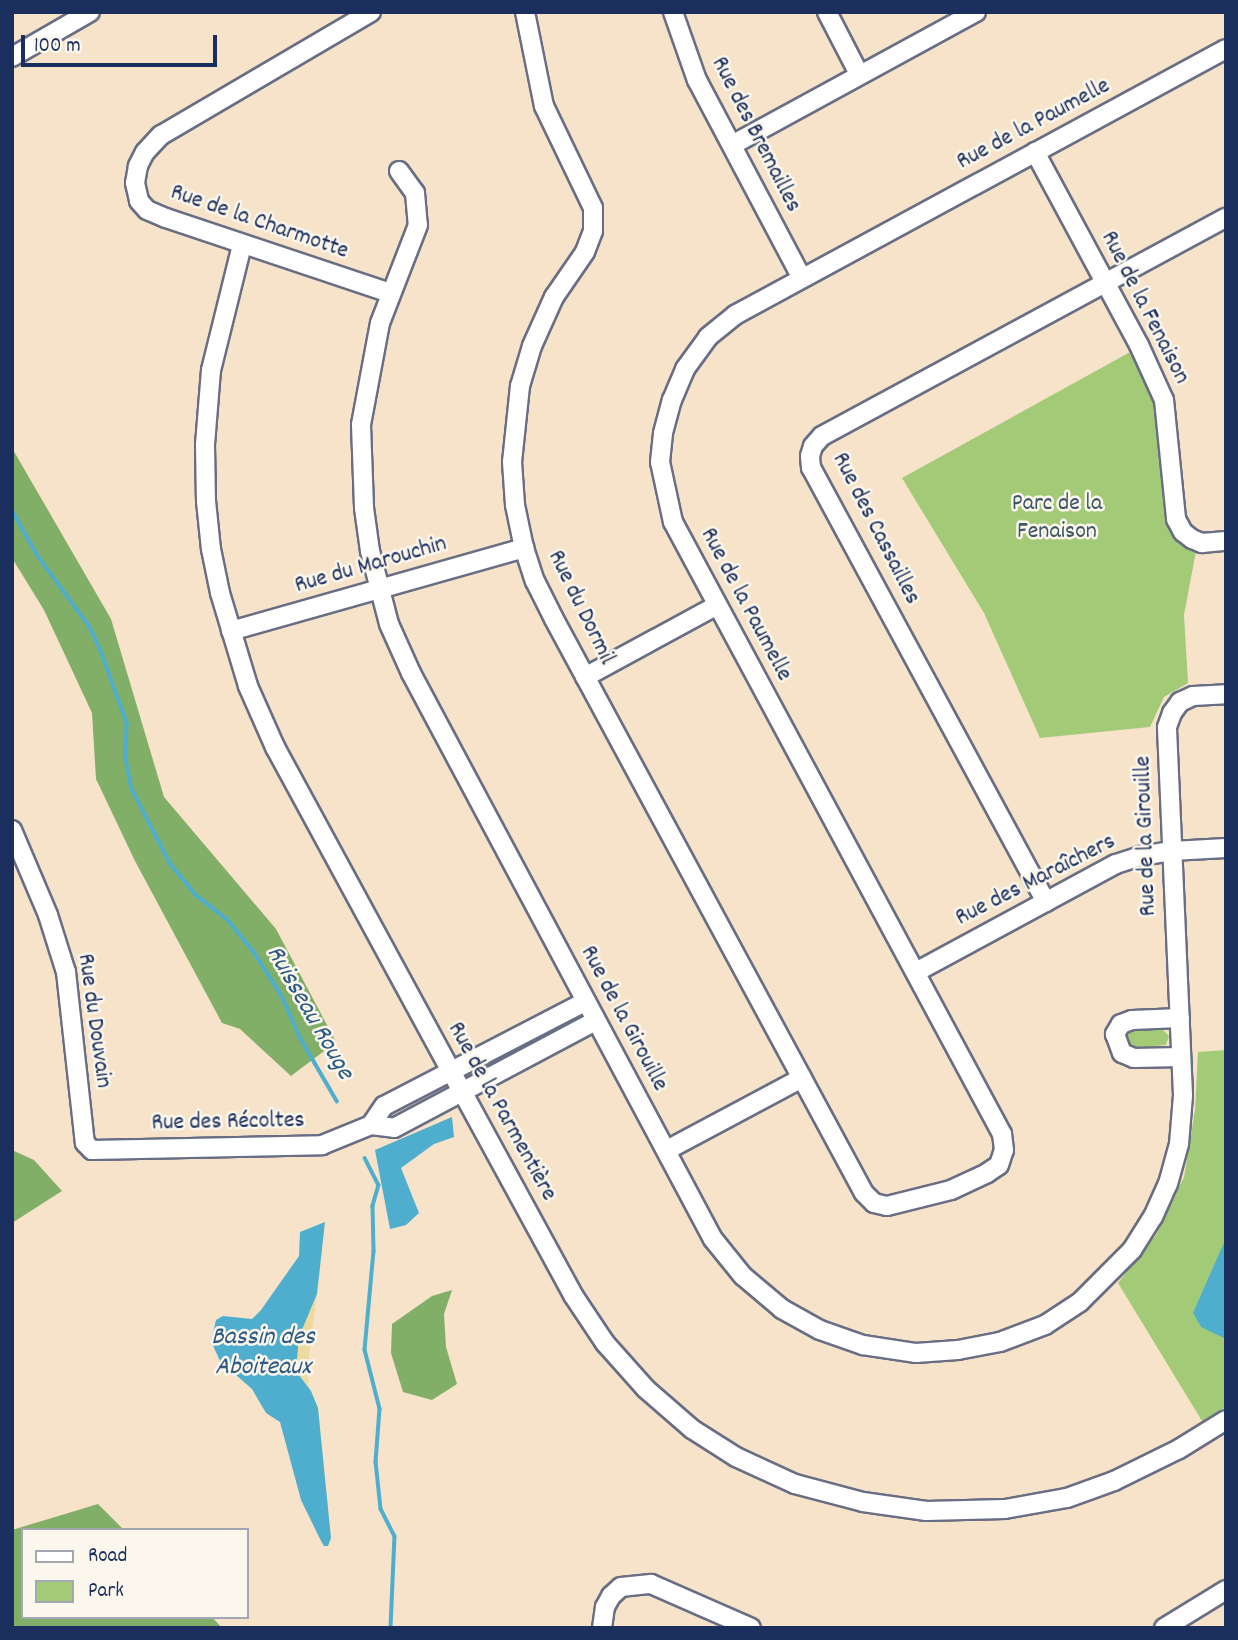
<!DOCTYPE html>
<meta charset="utf-8">
<style>
body{margin:0}
#map{position:relative;width:1238px;height:1640px;overflow:hidden;background:#f6e3ca;font-family:Dekko,sans-serif}
div>[style]{position:absolute}
.green>*{inset:0;background:#a3cb77}
.forest>*{inset:0;background:#82af68}
.sand>*{inset:0;background:#eeda9e}
.water>*{inset:0;background:#4fadce}
.stream>*{height:3.5px;margin:-1.75px;padding:0 1.75px;transform-origin:1.75px;border-radius:1.75px;background:#4fadce}
.roads{filter:drop-shadow(2px 0 #686e84) drop-shadow(-2px 0 #686e84) drop-shadow(0 2px #686e84) drop-shadow(0 -2px #686e84)}
.minor>*{height:18px;margin:-9px;padding:0 9px;transform-origin:9px;border-radius:9px;background:#fff}
span{translate:-50% -50%;white-space:nowrap;text-align:center;line-height:1.15;-webkit-text-stroke:5px #fbf7ec;paint-order:stroke}
.street-label{font-size:24px;color:#1b2f5e}
.park-label{font-size:24px;color:#3d5664}
.water-label{font-size:26px;color:#2d5b85;font-style:italic}
.frame{position:absolute;inset:0;border:14px solid #1b2f5e;pointer-events:none}
.legend{position:absolute;left:21px;top:1528px;width:228px;height:91px;box-sizing:border-box;background:#fbf7ec;border:2px solid #a1a7b3;margin:0;padding:9px 12px;list-style:none;font-size:21px;color:#1b2f5e}
.legend li{display:flex;align-items:center;gap:14px;height:35px}
.legend b{width:35px;border:2px solid #a1a7b3}
.scale{position:absolute;left:21px;top:35px;width:196px;height:32px;box-sizing:border-box;border:4px solid #1b2f5e;border-top:0;padding-left:9px;font-size:21px;line-height:24px;white-space:nowrap;color:#1b2f5e;-webkit-text-stroke:5px #fbf7ec;paint-order:stroke}
</style>
<div id="map">
<div class="green">
<div style="clip-path:polygon(1132px 351px,1153px 388px,1185px 542px,1196px 551px,1184px 615px,1188px 683px,1164px 697px,1150px 727px,1040px 738px,984px 613px,902px 478px)"></div>
<div style="clip-path:polygon(573px 1020px,575px 1024px,500px 1065px,472px 1073px,473px 1069px,546px 1030px)"></div>
<div style="clip-path:polygon(1161px 1028px,1169px 1036px,1166px 1045px,1134px 1048px,1126px 1042px,1130px 1030px)"></div>
<div style="clip-path:polygon(1226px 1050px,1226px 1407px,1202px 1421px,1118px 1283px,1156px 1235px,1184px 1177px,1195px 1110px,1198px 1052px)"></div>
</div>
<div class="forest">
<div style="clip-path:polygon(12px 448px,111px 619px,164px 797px,276px 929px,336px 1042px,291px 1076px,240px 1029px,222px 1023px,135px 861px,96px 779px,92px 713px,44px 610px,12px 558px)"></div>
<div style="clip-path:polygon(12px 1150px,34px 1160px,62px 1191px,12px 1223px)"></div>
<div style="clip-path:polygon(452px 1290px,444px 1314px,446px 1347px,457px 1384px,432px 1400px,403px 1392px,391px 1353px,392px 1324px,432px 1296px)"></div>
<div style="clip-path:polygon(98px 1504px,124px 1530px,23px 1530px,23px 1617px,212px 1617px,222px 1628px,12px 1628px,12px 1530px)"></div>
</div>
<div class="sand">
<div style="clip-path:polygon(317px 1294px,307px 1371px,309px 1387px,296px 1371px,299px 1337px)"></div>
</div>
<div class="water">
<div style="clip-path:polygon(452px 1117px,454px 1137px,434px 1144px,401px 1168px,419px 1213px,406px 1225px,390px 1229px,375px 1150px)"></div>
<div style="clip-path:polygon(325px 1222px,317px 1294px,299px 1337px,296px 1371px,311px 1391px,318px 1408px,331px 1538px,328px 1546px,324px 1546px,320px 1539px,301px 1500px,280px 1422px,266px 1413px,252px 1389px,220px 1361px,211px 1341px,216px 1320px,223px 1316px,252px 1319px,261px 1310px,299px 1256px,300px 1232px)"></div>
<div style="clip-path:polygon(1226px 1238px,1226px 1339px,1201px 1327px,1193px 1313px)"></div>
</div>
<div class="stream">
<div style="left:12px;top:510px;width:53px;rotate:60.5deg"></div>
<div style="left:38px;top:556px;width:88px;rotate:53.8deg"></div>
<div style="left:90px;top:627px;width:26px;rotate:65deg"></div>
<div style="left:101px;top:651px;width:77px;rotate:70.1deg"></div>
<div style="left:127px;top:723px;width:36px;rotate:92deg"></div>
<div style="left:126px;top:759px;width:31px;rotate:79deg"></div>
<div style="left:132px;top:789px;width:83px;rotate:62.8deg"></div>
<div style="left:170px;top:863px;width:41px;rotate:50.9deg"></div>
<div style="left:196px;top:895px;width:41px;rotate:38deg"></div>
<div style="left:228px;top:920px;width:41px;rotate:50.9deg"></div>
<div style="left:254px;top:952px;width:52px;rotate:57.5deg"></div>
<div style="left:282px;top:996px;width:47px;rotate:66.2deg"></div>
<div style="left:301px;top:1039px;width:72px;rotate:59.9deg"></div>
<div style="left:365px;top:1158px;width:30px;rotate:63deg"></div>
<div style="left:379px;top:1185px;width:22px;rotate:106deg"></div>
<div style="left:373px;top:1206px;width:45px;rotate:88.7deg"></div>
<div style="left:374px;top:1251px;width:99px;rotate:95.2deg"></div>
<div style="left:365px;top:1350px;width:61px;rotate:75.7deg"></div>
<div style="left:380px;top:1409px;width:53px;rotate:94.3deg"></div>
<div style="left:376px;top:1462px;width:47px;rotate:83.9deg"></div>
<div style="left:381px;top:1509px;width:30px;rotate:63deg"></div>
<div style="left:395px;top:1536px;width:92px;rotate:92.5deg"></div>
</div>
<div class="roads">
<div class="minor">
<div style="left:371px;top:12px;width:243px;rotate:149.6deg"></div>
<div style="left:161px;top:135px;width:23px;rotate:133deg"></div>
<div style="left:145px;top:152px;width:16px;rotate:117deg"></div>
<div style="left:138px;top:166px;width:17px;rotate:100deg"></div>
<div style="left:135px;top:183px;width:18px;rotate:77deg"></div>
<div style="left:139px;top:201px;width:12px;rotate:48deg"></div>
<div style="left:147px;top:210px;width:21px;rotate:23deg"></div>
<div style="left:166px;top:218px;width:236px;rotate:18.5deg"></div>
<div style="left:525px;top:12px;width:96px;rotate:78.6deg"></div>
<div style="left:544px;top:106px;width:113px;rotate:64.3deg"></div>
<div style="left:593px;top:208px;width:23px;rotate:90deg"></div>
<div style="left:593px;top:231px;width:22px;rotate:111deg"></div>
<div style="left:585px;top:252px;width:55px;rotate:124.6deg"></div>
<div style="left:554px;top:297px;width:54px;rotate:114.2deg"></div>
<div style="left:532px;top:346px;width:42px;rotate:106.7deg"></div>
<div style="left:520px;top:386px;width:76px;rotate:96deg"></div>
<div style="left:512px;top:462px;width:43px;rotate:86deg"></div>
<div style="left:515px;top:505px;width:44px;rotate:78.2deg"></div>
<div style="left:524px;top:548px;width:35px;rotate:72deg"></div>
<div style="left:535px;top:581px;width:42px;rotate:63.4deg"></div>
<div style="left:554px;top:619px;width:652px;rotate:61.63deg"></div>
<div style="left:864px;top:1193px;width:14px;rotate:45deg"></div>
<div style="left:874px;top:1203px;width:13px;rotate:13deg"></div>
<div style="left:887px;top:1206px;width:66px;rotate:-14deg"></div>
<div style="left:951px;top:1190px;width:40px;rotate:-25deg"></div>
<div style="left:987px;top:1173px;width:14px;rotate:-34deg"></div>
<div style="left:999px;top:1165px;width:16px;rotate:-72deg"></div>
<div style="left:1004px;top:1150px;width:16px;rotate:-97deg"></div>
<div style="left:1002px;top:1134px;width:695px;rotate:-118.26deg"></div>
<div style="left:673px;top:522px;width:61px;rotate:-102.2deg"></div>
<div style="left:660px;top:462px;width:29px;rotate:-84deg"></div>
<div style="left:663px;top:433px;width:34px;rotate:-75deg"></div>
<div style="left:672px;top:400px;width:34px;rotate:-67deg"></div>
<div style="left:685px;top:369px;width:39px;rotate:-54deg"></div>
<div style="left:708px;top:337px;width:35px;rotate:-39deg"></div>
<div style="left:735px;top:315px;width:558px;rotate:-28.45deg"></div>
<div style="left:673px;top:12px;width:72px;rotate:70.6deg"></div>
<div style="left:697px;top:80px;width:224px;rotate:62.1deg"></div>
<div style="left:827px;top:12px;width:70px;rotate:62.7deg"></div>
<div style="left:12px;top:57px;width:90px;rotate:-30deg"></div>
<div style="left:732px;top:145px;width:278px;rotate:-28.6deg"></div>
<div style="left:1035px;top:152px;width:219px;rotate:61.7deg"></div>
<div style="left:1139px;top:345px;width:60px;rotate:65.6deg"></div>
<div style="left:1164px;top:400px;width:120px;rotate:84.2deg"></div>
<div style="left:1176px;top:519px;width:15px;rotate:62deg"></div>
<div style="left:1183px;top:532px;width:11px;rotate:38deg"></div>
<div style="left:1192px;top:539px;width:11px;rotate:22deg"></div>
<div style="left:1202px;top:543px;width:24px;rotate:-5deg"></div>
<div style="left:399px;top:171px;width:27px;rotate:54deg"></div>
<div style="left:415px;top:193px;width:32px;rotate:85deg"></div>
<div style="left:418px;top:225px;width:105px;rotate:111.2deg"></div>
<div style="left:380px;top:323px;width:104px;rotate:100.6deg"></div>
<div style="left:361px;top:425px;width:83px;rotate:87.9deg"></div>
<div style="left:364px;top:508px;width:43px;rotate:82.1deg"></div>
<div style="left:370px;top:551px;width:75px;rotate:75.4deg"></div>
<div style="left:389px;top:624px;width:54px;rotate:65.8deg"></div>
<div style="left:411px;top:673px;width:642px;rotate:61.92deg"></div>
<div style="left:713px;top:1239px;width:48px;rotate:51deg"></div>
<div style="left:743px;top:1276px;width:51px;rotate:40.2deg"></div>
<div style="left:782px;top:1309px;width:43px;rotate:28.9deg"></div>
<div style="left:820px;top:1330px;width:46px;rotate:19.2deg"></div>
<div style="left:863px;top:1345px;width:54px;rotate:8.6deg"></div>
<div style="left:916px;top:1353px;width:42px;rotate:-4.1deg"></div>
<div style="left:958px;top:1350px;width:43px;rotate:-10.8deg"></div>
<div style="left:1000px;top:1342px;width:48px;rotate:-20.7deg"></div>
<div style="left:1045px;top:1325px;width:42px;rotate:-33.3deg"></div>
<div style="left:1080px;top:1302px;width:74px;rotate:-45deg"></div>
<div style="left:1132px;top:1250px;width:39px;rotate:-58deg"></div>
<div style="left:1153px;top:1217px;width:36px;rotate:-66deg"></div>
<div style="left:1168px;top:1184px;width:41px;rotate:-74.6deg"></div>
<div style="left:1179px;top:1144px;width:49px;rotate:-85.3deg"></div>
<div style="left:1183px;top:1095px;width:368px;rotate:-92.5deg"></div>
<div style="left:1167px;top:727px;width:15px;rotate:-70deg"></div>
<div style="left:1172px;top:713px;width:14px;rotate:-54deg"></div>
<div style="left:1180px;top:702px;width:14px;rotate:-25deg"></div>
<div style="left:1193px;top:696px;width:33px;rotate:-3deg"></div>
<div style="left:242px;top:245px;width:129px;rotate:103.9deg"></div>
<div style="left:211px;top:370px;width:75px;rotate:94.6deg"></div>
<div style="left:205px;top:445px;width:56px;rotate:89deg"></div>
<div style="left:206px;top:501px;width:48px;rotate:84.1deg"></div>
<div style="left:211px;top:549px;width:45px;rotate:78.4deg"></div>
<div style="left:220px;top:593px;width:97px;rotate:73.2deg"></div>
<div style="left:248px;top:686px;width:67px;rotate:66.1deg"></div>
<div style="left:275px;top:747px;width:394px;rotate:61.5deg"></div>
<div style="left:463px;top:1093px;width:230px;rotate:61.4deg"></div>
<div style="left:573px;top:1295px;width:58px;rotate:56.3deg"></div>
<div style="left:605px;top:1343px;width:62px;rotate:48.3deg"></div>
<div style="left:646px;top:1389px;width:61px;rotate:41deg"></div>
<div style="left:692px;top:1429px;width:52px;rotate:32.5deg"></div>
<div style="left:736px;top:1457px;width:65px;rotate:24.6deg"></div>
<div style="left:795px;top:1484px;width:70px;rotate:14.8deg"></div>
<div style="left:863px;top:1502px;width:64px;rotate:8.1deg"></div>
<div style="left:926px;top:1511px;width:79px;rotate:-1.5deg"></div>
<div style="left:1005px;top:1509px;width:63px;rotate:-10.1deg"></div>
<div style="left:1067px;top:1498px;width:50px;rotate:-19.9deg"></div>
<div style="left:1114px;top:1481px;width:72px;rotate:-26.2deg"></div>
<div style="left:1179px;top:1449px;width:55px;rotate:-31.7deg"></div>
<div style="left:231px;top:631px;width:305px;rotate:-15.8deg"></div>
<div style="left:585px;top:677px;width:149px;rotate:-28.5deg"></div>
<div style="left:12px;top:830px;width:92px;rotate:67deg"></div>
<div style="left:48px;top:915px;width:60px;rotate:72.5deg"></div>
<div style="left:66px;top:972px;width:172px;rotate:83.7deg"></div>
<div style="left:85px;top:1143px;width:10px;rotate:45deg"></div>
<div style="left:92px;top:1150px;width:230px;rotate:-1.2deg"></div>
<div style="left:322px;top:1145px;width:53px;rotate:-22.2deg"></div>
<div style="left:371px;top:1125px;width:23px;rotate:7deg"></div>
<div style="left:394px;top:1128px;width:228px;rotate:-28deg"></div>
<div style="left:1046px;top:902px;width:494px;rotate:-118.4deg"></div>
<div style="left:811px;top:468px;width:12px;rotate:-95deg"></div>
<div style="left:810px;top:456px;width:10px;rotate:-73deg"></div>
<div style="left:813px;top:446px;width:13px;rotate:-48deg"></div>
<div style="left:822px;top:436px;width:459px;rotate:-28.4deg"></div>
<div style="left:916px;top:972px;width:227px;rotate:-28.4deg"></div>
<div style="left:1116px;top:864px;width:25px;rotate:-18deg"></div>
<div style="left:1140px;top:856px;width:32px;rotate:-9deg"></div>
<div style="left:1172px;top:851px;width:54px;rotate:-3.2deg"></div>
<div style="left:1180px;top:1018px;width:48px;rotate:177.6deg"></div>
<div style="left:1132px;top:1020px;width:12px;rotate:160deg"></div>
<div style="left:1121px;top:1024px;width:12px;rotate:121deg"></div>
<div style="left:1115px;top:1034px;width:20px;rotate:70deg"></div>
<div style="left:1122px;top:1053px;width:13px;rotate:23deg"></div>
<div style="left:1134px;top:1058px;width:47px;rotate:-1.2deg"></div>
<div style="left:371px;top:1125px;width:23px;rotate:-56deg"></div>
<div style="left:384px;top:1106px;width:226px;rotate:-27.4deg"></div>
<div style="left:667px;top:1150px;width:153px;rotate:-28.1deg"></div>
<div style="left:602px;top:1628px;width:21px;rotate:-82deg"></div>
<div style="left:605px;top:1607px;width:13px;rotate:-61deg"></div>
<div style="left:611px;top:1596px;width:13px;rotate:-42deg"></div>
<div style="left:621px;top:1587px;width:30px;rotate:-6deg"></div>
<div style="left:651px;top:1584px;width:109px;rotate:23.7deg"></div>
<div style="left:1164px;top:1628px;width:73px;rotate:-31.5deg"></div>
</div>
</div>
<div class="street-label">
<span style="left:1034px;top:125px;rotate:-28deg">Rue de la Paumelle</span>
<span style="left:755px;top:135px;rotate:63deg">Rue des Bremailles</span>
<span style="left:259px;top:223px;rotate:19deg">Rue de la Charmotte</span>
<span style="left:1144px;top:308px;rotate:63deg">Rue de la Fenaison</span>
<span style="left:875px;top:529px;rotate:63deg">Rue des Cassailles</span>
<span style="left:371px;top:566px;rotate:-16deg">Rue du Marouchin</span>
<span style="left:745px;top:605px;rotate:62deg">Rue de la Paumelle</span>
<span style="left:580px;top:608px;rotate:64deg">Rue du Dormil</span>
<span style="left:1147px;top:836px;rotate:-92deg">Rue de la Girouille</span>
<span style="left:1036px;top:881px;rotate:-27deg">Rue des Maraîchers</span>
<span style="left:623px;top:1019px;rotate:62deg">Rue de la Girouille</span>
<span style="left:93px;top:1021px;rotate:82deg">Rue du Douvain</span>
<span style="left:501px;top:1112px;rotate:61deg">Rue de la Parmentière</span>
<span style="left:228px;top:1123px;rotate:-1deg">Rue des Récoltes</span>
</div>
<div class="park-label">
<span style="left:1057px;top:519px">Parc de la<br>Fenaison</span>
</div>
<div class="water-label">
<span style="left:309px;top:1013px;rotate:60deg">Ruisseau Rouge</span>
<span style="left:263px;top:1353px">Bassin des<br>Aboiteaux</span>
</div>
<div class="frame"></div>
<ul class="legend">
<li><b style="height:9px;background:#fff"></b>Road</li>
<li><b style="height:19px;background:#a3cb77"></b>Park</li>
</ul>
<div class="scale">100 m</div>
</div>
